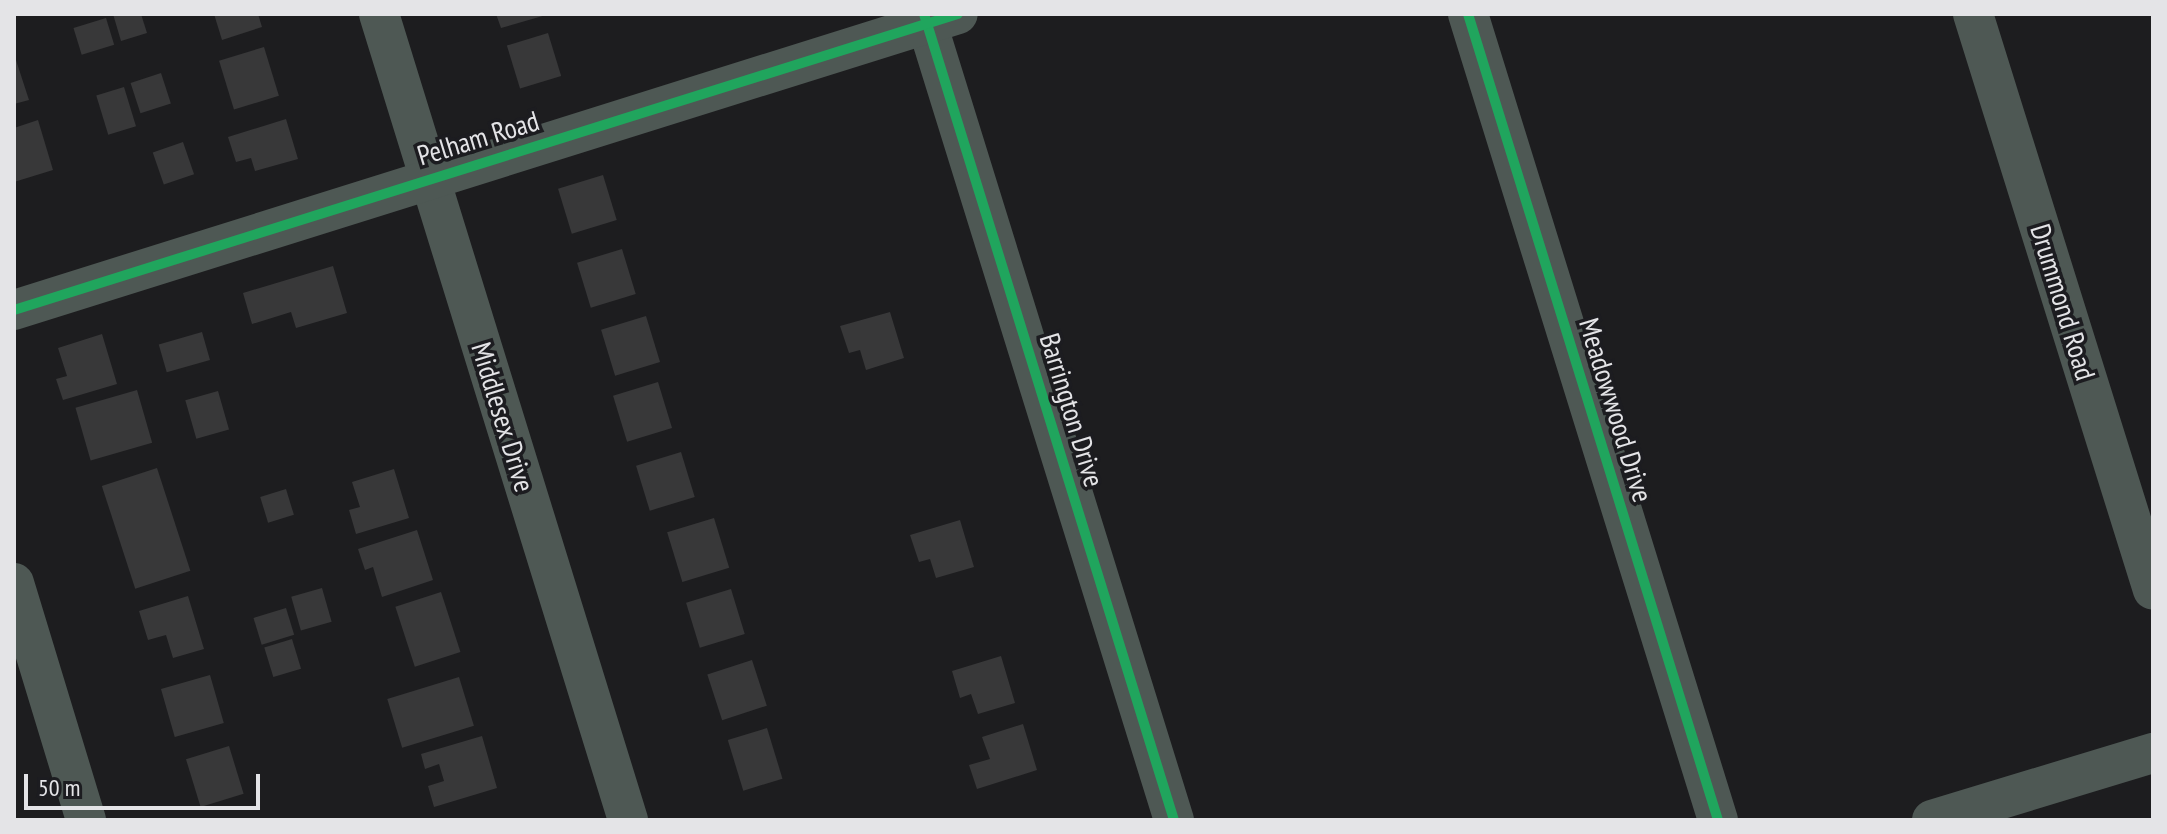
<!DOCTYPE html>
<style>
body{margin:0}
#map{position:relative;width:2167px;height:834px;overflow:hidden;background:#1d1d1f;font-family:"PT Sans Narrow",sans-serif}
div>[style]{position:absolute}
.building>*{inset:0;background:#383839;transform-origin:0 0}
.minor>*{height:40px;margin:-20px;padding:0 20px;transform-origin:20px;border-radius:20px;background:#4e5854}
.cycleway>*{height:10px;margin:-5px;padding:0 5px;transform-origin:5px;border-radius:5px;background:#20a55d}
span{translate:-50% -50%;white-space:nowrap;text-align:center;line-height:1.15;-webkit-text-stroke:7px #1c1c20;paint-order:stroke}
.street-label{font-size:28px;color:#e4e4e7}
.frame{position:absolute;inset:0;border:16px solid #e4e4e7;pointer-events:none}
.scale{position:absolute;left:24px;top:774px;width:236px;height:36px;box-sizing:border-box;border:4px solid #e4e4e7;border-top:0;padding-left:10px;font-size:24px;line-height:28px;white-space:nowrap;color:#e4e4e7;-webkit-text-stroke:6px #1c1c20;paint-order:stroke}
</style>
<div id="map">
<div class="building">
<div style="clip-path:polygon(113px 14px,141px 14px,147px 33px,121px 41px)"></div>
<div style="clip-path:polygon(214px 14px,258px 14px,262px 27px,222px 40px)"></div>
<div style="clip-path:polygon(496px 14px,546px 14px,546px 15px,501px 28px)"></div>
<div style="left:106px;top:18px;width:28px;height:34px;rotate:73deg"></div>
<div style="left:548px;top:33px;width:45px;height:43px;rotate:73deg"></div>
<div style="left:264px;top:47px;width:51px;height:47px;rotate:73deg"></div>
<div style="clip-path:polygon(14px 54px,29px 100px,14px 104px)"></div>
<div style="left:161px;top:73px;width:32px;height:32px;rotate:72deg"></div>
<div style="left:124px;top:87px;width:41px;height:29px;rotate:73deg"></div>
<div style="clip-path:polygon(286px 119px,298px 159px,255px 171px,251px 158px,236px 162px,228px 137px)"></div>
<div style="clip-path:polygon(38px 120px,53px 170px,14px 182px,14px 128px)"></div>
<div style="left:183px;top:142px;width:34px;height:32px;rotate:71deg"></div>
<div style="left:603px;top:175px;width:47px;height:47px;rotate:73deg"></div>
<div style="left:622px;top:249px;width:47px;height:47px;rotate:73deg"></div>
<div style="clip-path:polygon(333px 266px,347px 313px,296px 328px,291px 312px,252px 324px,243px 293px)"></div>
<div style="clip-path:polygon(890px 312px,904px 358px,866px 370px,860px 350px,849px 353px,840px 326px)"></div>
<div style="left:646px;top:316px;width:48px;height:47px;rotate:73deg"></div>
<div style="left:202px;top:332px;width:29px;height:45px;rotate:74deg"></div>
<div style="clip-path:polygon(102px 334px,117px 384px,63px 400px,56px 379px,67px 376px,58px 348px)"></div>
<div style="left:658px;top:382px;width:48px;height:47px;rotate:73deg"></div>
<div style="left:137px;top:390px;width:55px;height:64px;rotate:74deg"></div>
<div style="left:218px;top:391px;width:40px;height:34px;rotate:74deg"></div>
<div style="left:681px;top:452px;width:47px;height:47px;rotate:73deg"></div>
<div style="left:157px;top:468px;width:108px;height:58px;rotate:72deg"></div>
<div style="clip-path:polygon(394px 469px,409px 518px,356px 534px,349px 510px,360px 507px,352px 482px)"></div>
<div style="left:286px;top:489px;width:27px;height:27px;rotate:73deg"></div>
<div style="left:714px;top:518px;width:52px;height:49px;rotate:73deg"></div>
<div style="clip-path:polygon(960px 520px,974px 567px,936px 578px,930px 559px,919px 562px,910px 535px)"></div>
<div style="clip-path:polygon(417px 530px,433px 580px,382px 597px,373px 567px,365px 570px,358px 549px)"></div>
<div style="left:322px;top:588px;width:35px;height:32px;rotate:74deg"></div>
<div style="left:731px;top:589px;width:47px;height:47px;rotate:73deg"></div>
<div style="left:441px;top:592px;width:63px;height:48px;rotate:72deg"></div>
<div style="clip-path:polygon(188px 596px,204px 649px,173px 658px,166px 635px,148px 640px,139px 611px)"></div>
<div style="left:286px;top:608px;width:28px;height:34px;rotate:73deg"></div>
<div style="left:292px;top:639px;width:31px;height:29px;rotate:73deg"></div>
<div style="clip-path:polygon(1001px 656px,1015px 703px,978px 714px,971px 694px,960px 698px,952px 671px)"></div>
<div style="left:752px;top:660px;width:48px;height:47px;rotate:72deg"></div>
<div style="left:210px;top:675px;width:50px;height:51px;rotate:74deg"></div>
<div style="left:459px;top:677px;width:51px;height:75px;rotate:73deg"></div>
<div style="clip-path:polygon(1023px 724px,1037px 770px,977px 789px,969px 765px,990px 759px,982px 737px)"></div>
<div style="left:767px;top:728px;width:53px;height:41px;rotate:73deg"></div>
<div style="clip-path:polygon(482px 736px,497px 788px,434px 807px,428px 786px,444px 781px,439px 764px,425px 769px,421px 754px)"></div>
<div style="left:229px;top:746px;width:50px;height:45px;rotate:73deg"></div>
</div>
<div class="minor">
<div style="left:379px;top:14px;width:844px;rotate:72.83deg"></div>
<div style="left:924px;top:14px;width:844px;rotate:72.77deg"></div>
<div style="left:1468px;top:14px;width:844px;rotate:72.77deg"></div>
<div style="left:1973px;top:14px;width:603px;rotate:72.65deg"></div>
<div style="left:14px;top:310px;width:989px;rotate:-17.41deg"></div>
<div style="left:14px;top:583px;width:248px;rotate:73.1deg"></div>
<div style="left:1932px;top:820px;width:231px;rotate:-16.9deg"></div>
</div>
<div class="cycleway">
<div style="left:924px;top:14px;width:844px;rotate:72.77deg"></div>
<div style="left:1468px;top:14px;width:844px;rotate:72.77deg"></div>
<div style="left:14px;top:310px;width:989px;rotate:-17.41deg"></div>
</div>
<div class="street-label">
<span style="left:478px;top:138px;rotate:-17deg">Pelham Road</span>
<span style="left:2063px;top:302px;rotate:73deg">Drummond Road</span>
<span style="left:1072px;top:410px;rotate:73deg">Barrington Drive</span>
<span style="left:1616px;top:410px;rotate:73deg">Meadowwood Drive</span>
<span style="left:503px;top:417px;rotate:73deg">Middlesex Drive</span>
</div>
<div class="frame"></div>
<div class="scale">50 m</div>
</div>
